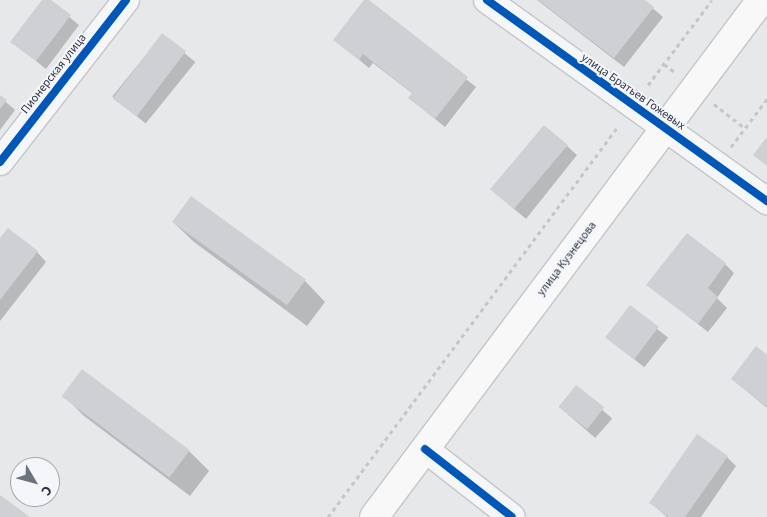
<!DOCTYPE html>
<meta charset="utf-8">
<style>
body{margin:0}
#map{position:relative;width:767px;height:517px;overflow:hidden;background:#e6e8ea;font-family:"Source Sans 3",sans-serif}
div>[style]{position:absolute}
.shadow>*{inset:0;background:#0003;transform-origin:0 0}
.building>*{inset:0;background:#ced0d3;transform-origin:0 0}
.path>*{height:3px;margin-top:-1.5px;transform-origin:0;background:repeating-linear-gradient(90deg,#c5c6ca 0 4px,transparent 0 8px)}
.roads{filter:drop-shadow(1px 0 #c4c6c8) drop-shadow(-1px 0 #c4c6c8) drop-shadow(0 1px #c4c6c8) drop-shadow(0 -1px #c4c6c8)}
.minor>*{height:26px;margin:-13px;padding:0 13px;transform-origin:13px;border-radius:13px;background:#f5f6f7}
.primary>*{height:28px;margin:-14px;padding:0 14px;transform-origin:14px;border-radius:14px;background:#f8f8f8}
.cycleway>*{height:8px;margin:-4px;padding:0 4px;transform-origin:4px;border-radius:4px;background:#0057b8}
span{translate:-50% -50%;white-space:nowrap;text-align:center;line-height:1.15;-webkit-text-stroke:4px #f4f6f9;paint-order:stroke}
.street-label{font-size:12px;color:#2b3445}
.north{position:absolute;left:10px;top:457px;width:50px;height:50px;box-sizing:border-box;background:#f4f6f9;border:1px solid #a4a8b1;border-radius:50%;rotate:127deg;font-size:14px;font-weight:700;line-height:20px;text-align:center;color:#2b3445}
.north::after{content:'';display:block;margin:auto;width:18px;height:22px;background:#6c737f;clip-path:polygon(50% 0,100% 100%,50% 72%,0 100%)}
</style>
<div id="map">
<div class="shadow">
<div style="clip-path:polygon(44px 0,49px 0,79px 25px,46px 69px,12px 42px)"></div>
<div style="clip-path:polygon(367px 0,476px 87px,445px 127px,409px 98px,413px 94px,373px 63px,369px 68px,335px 40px)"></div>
<div style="clip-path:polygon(537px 0,643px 0,663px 17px,624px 67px)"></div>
<div style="left:162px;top:35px;width:43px;height:79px;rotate:39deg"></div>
<div style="clip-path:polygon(0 97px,15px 110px,0 130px)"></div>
<div style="clip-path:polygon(567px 146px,577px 155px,526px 219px,493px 191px)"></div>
<div style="clip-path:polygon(191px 198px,305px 281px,325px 302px,307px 326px,194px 242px,173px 222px)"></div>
<div style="clip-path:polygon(0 240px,37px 252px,46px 262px,0 321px)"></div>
<div style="clip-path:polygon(725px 264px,734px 273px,717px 298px,727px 308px,708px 332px,648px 285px)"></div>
<div style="left:630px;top:307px;width:49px;height:38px;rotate:39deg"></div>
<div style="clip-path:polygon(767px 357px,767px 408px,732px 379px)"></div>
<div style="left:576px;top:387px;width:48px;height:26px;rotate:41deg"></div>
<div style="clip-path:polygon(64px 396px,189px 451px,209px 471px,190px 496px,84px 416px)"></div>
<div style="clip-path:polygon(727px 457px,736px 466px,701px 517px,667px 517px,651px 503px)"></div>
</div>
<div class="building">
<div style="clip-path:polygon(42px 0,51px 0,71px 15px,36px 61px,10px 42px)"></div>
<div style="clip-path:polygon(364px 0,369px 0,468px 77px,435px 119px,408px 98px,412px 93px,363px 54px,359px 60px,333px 40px)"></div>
<div style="clip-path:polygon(538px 0,645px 0,654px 7px,614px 58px)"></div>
<div style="left:162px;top:33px;width:30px;height:82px;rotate:37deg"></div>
<div style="clip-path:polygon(0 95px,7px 100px,0 109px)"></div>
<div style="left:544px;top:125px;width:31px;height:84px;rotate:40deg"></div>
<div style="clip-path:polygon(767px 137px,767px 166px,753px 155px)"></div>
<div style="left:191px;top:196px;width:142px;height:32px;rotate:36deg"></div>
<div style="clip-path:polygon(8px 228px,38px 251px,0 300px,0 238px)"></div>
<div style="clip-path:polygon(687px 233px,726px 263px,708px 288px,718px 297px,698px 324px,646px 285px)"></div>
<div style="left:630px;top:305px;width:36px;height:41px;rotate:37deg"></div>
<div style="clip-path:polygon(756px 346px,767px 355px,767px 407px,731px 379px)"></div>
<div style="left:82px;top:369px;width:135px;height:34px;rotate:37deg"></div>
<div style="left:576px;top:385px;width:36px;height:28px;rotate:38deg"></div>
<div style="clip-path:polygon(697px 434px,728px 456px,685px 517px,669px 517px,649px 503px)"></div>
<div style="clip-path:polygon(0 495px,30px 517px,0 517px)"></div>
</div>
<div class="path">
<div style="left:664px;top:64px;width:15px;rotate:37deg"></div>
<div style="left:648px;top:85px;width:106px;rotate:-53deg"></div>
<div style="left:714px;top:104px;width:39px;rotate:38deg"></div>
<div style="left:731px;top:147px;width:60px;rotate:-53.1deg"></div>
<div style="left:328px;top:517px;width:488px;rotate:-53.4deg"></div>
</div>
<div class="roads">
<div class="minor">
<div style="left:487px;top:0;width:345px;rotate:35.7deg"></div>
<div style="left:0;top:162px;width:205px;rotate:-52.1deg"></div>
<div style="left:425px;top:449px;width:110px;rotate:38deg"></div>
</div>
<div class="primary">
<div style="left:374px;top:517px;width:646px;rotate:-53.18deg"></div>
</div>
</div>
<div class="cycleway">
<div style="left:487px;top:0;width:345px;rotate:35.7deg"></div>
<div style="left:0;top:162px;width:205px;rotate:-52.1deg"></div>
<div style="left:425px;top:449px;width:110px;rotate:38deg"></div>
</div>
<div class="street-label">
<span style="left:54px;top:74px;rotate:-52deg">Пионерская улица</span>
<span style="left:633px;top:92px;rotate:35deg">улица Братьев Гожевых</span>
<span style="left:567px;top:259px;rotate:-53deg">улица Кузнецова</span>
</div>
<div class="north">С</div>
</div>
